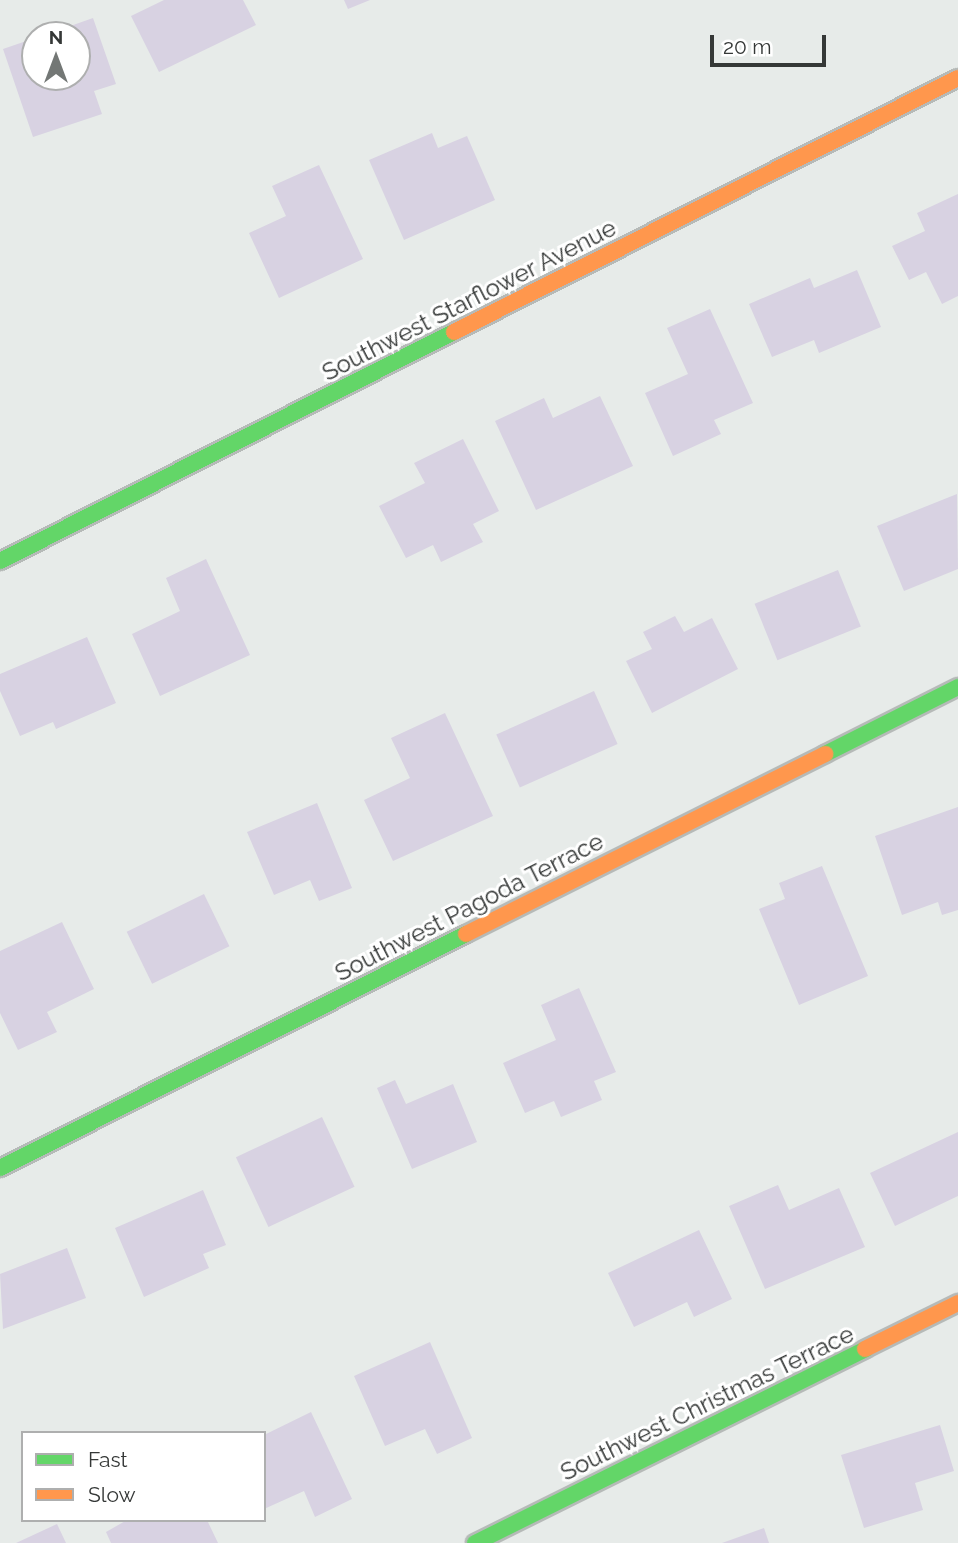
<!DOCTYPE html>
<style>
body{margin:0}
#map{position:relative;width:958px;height:1543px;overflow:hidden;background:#e7ebe9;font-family:Raleway,sans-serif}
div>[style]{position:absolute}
.building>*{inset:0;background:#d8d2e2;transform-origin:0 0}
.roads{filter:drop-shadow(2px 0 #b6bab8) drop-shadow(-2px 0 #b6bab8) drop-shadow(0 2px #b6bab8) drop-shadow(0 -2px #b6bab8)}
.fast>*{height:16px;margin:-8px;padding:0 8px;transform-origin:8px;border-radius:8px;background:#63d668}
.slow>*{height:16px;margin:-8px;padding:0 8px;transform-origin:8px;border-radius:8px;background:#ff974d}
span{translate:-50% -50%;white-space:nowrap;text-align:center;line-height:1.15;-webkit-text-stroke:6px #fff;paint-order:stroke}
.street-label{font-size:24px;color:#353837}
.legend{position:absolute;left:21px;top:1431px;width:245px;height:91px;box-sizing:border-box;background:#fff;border:2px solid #aeafaf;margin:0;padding:9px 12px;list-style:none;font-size:21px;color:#353837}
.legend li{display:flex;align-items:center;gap:14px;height:35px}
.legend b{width:35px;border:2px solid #aeafaf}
.north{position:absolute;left:21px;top:21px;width:70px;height:70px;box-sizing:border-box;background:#fff;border:2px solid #aeafaf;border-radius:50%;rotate:0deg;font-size:19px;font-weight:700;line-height:28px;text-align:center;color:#353837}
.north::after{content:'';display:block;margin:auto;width:24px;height:32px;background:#737775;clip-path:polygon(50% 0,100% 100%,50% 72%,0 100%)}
.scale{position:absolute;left:710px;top:35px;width:116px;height:32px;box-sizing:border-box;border:4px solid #353837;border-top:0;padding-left:9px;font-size:21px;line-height:24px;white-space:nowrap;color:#353837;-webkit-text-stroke:5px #fff;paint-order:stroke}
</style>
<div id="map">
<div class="building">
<div style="clip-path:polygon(164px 0,243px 0,256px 25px,159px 72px,131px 16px)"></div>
<div style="clip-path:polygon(344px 0,370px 0,348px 9px)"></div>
<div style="clip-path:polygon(93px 18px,116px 84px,94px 91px,102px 114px,33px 137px,3px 49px,35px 38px,35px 77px,77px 77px,77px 35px,45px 35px)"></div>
<div style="clip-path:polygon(432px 133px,438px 148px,467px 136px,495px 200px,404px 240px,369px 160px)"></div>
<div style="clip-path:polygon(319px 165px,363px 259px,279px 298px,249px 233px,286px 216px,272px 186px)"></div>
<div style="clip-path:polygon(958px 194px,958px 296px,942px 304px,926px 272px,909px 280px,892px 246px,925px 231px,917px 213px)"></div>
<div style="clip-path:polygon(857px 270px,881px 327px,819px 353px,814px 340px,772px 357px,749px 304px,810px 278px,814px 288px)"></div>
<div style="clip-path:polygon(710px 309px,753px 403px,714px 420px,721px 434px,673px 456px,645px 393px,688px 374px,667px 328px)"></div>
<div style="clip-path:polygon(600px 396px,633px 466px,536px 510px,495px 421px,544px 398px,553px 418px)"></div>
<div style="clip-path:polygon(463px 439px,499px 511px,473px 524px,483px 542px,441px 562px,433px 545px,406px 558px,379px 506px,425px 483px,414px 463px)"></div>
<div style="clip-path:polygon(957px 494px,958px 569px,904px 591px,877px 526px)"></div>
<div style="clip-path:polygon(206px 559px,250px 655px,160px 696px,132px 634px,180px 611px,166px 578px)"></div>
<div style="left:838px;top:570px;width:61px;height:90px;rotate:68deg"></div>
<div style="clip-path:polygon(675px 616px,684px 632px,712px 618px,738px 669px,652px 713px,626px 661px,652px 649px,643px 632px)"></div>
<div style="clip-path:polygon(87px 637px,116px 703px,56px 729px,53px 722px,20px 736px,0 691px,0 674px)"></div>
<div style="left:594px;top:691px;width:58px;height:107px;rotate:66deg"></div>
<div style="clip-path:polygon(445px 713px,493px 816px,393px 861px,364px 800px,410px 778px,391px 738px)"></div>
<div style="clip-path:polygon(317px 803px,352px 888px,319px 901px,310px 880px,274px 895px,247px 832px)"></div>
<div style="clip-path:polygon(958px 807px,958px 910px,942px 915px,938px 902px,902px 915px,875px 836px)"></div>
<div style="clip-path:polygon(822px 866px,868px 976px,799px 1005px,759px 909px,785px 899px,779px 883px)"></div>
<div style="left:204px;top:894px;width:58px;height:86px;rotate:64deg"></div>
<div style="clip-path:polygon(62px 922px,94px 989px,47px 1012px,57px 1032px,18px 1050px,0 1013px,0 951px)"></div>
<div style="clip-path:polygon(579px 988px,616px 1072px,594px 1081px,602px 1100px,561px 1117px,554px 1101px,525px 1113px,503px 1063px,556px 1040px,541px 1005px)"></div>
<div style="clip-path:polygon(395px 1080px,406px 1104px,453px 1084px,477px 1142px,412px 1169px,377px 1088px)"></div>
<div style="left:322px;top:1117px;width:77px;height:95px;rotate:65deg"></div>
<div style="clip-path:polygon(958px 1132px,958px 1196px,895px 1226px,870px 1173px)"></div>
<div style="clip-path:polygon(778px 1185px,789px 1210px,839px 1188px,865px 1247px,765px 1289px,729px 1206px)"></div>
<div style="clip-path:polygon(203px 1190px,226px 1245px,203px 1254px,209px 1268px,144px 1297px,115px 1228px)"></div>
<div style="clip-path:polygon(699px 1230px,732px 1299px,694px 1317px,687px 1302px,634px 1327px,608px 1273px)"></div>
<div style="clip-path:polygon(67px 1248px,86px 1298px,3px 1329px,0 1274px)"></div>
<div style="clip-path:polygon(430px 1342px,472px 1438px,437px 1454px,425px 1429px,385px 1446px,354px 1376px)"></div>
<div style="clip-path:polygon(311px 1412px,352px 1499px,315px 1517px,304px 1491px,264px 1509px,264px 1435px)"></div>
<div style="clip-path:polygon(940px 1425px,954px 1471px,915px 1483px,923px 1510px,864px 1528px,841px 1455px)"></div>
<div style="clip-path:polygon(207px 1520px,218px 1543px,111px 1543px,106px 1532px,127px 1520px)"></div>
<div style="clip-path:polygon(57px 1524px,66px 1543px,16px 1543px)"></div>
<div style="clip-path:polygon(764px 1528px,769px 1543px,722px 1543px)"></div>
</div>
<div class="roads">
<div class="fast">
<div style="left:0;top:561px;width:508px;rotate:-26.77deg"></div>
<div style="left:825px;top:754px;width:149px;rotate:-26.7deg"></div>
<div style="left:0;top:1168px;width:521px;rotate:-26.66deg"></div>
<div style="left:475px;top:1543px;width:436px;rotate:-26.4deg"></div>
</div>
<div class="slow">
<div style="left:454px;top:332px;width:564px;rotate:-26.75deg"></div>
<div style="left:466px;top:934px;width:402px;rotate:-26.6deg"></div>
<div style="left:865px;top:1349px;width:104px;rotate:-26.3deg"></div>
</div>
</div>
<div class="street-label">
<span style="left:469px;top:300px;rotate:-27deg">Southwest Starflower Avenue</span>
<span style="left:469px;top:907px;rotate:-27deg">Southwest Pagoda Terrace</span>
<span style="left:707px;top:1403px;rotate:-26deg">Southwest Christmas Terrace</span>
</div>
<ul class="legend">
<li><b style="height:9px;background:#63d668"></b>Fast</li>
<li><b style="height:9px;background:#ff974d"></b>Slow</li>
</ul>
<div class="north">N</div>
<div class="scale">20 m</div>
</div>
